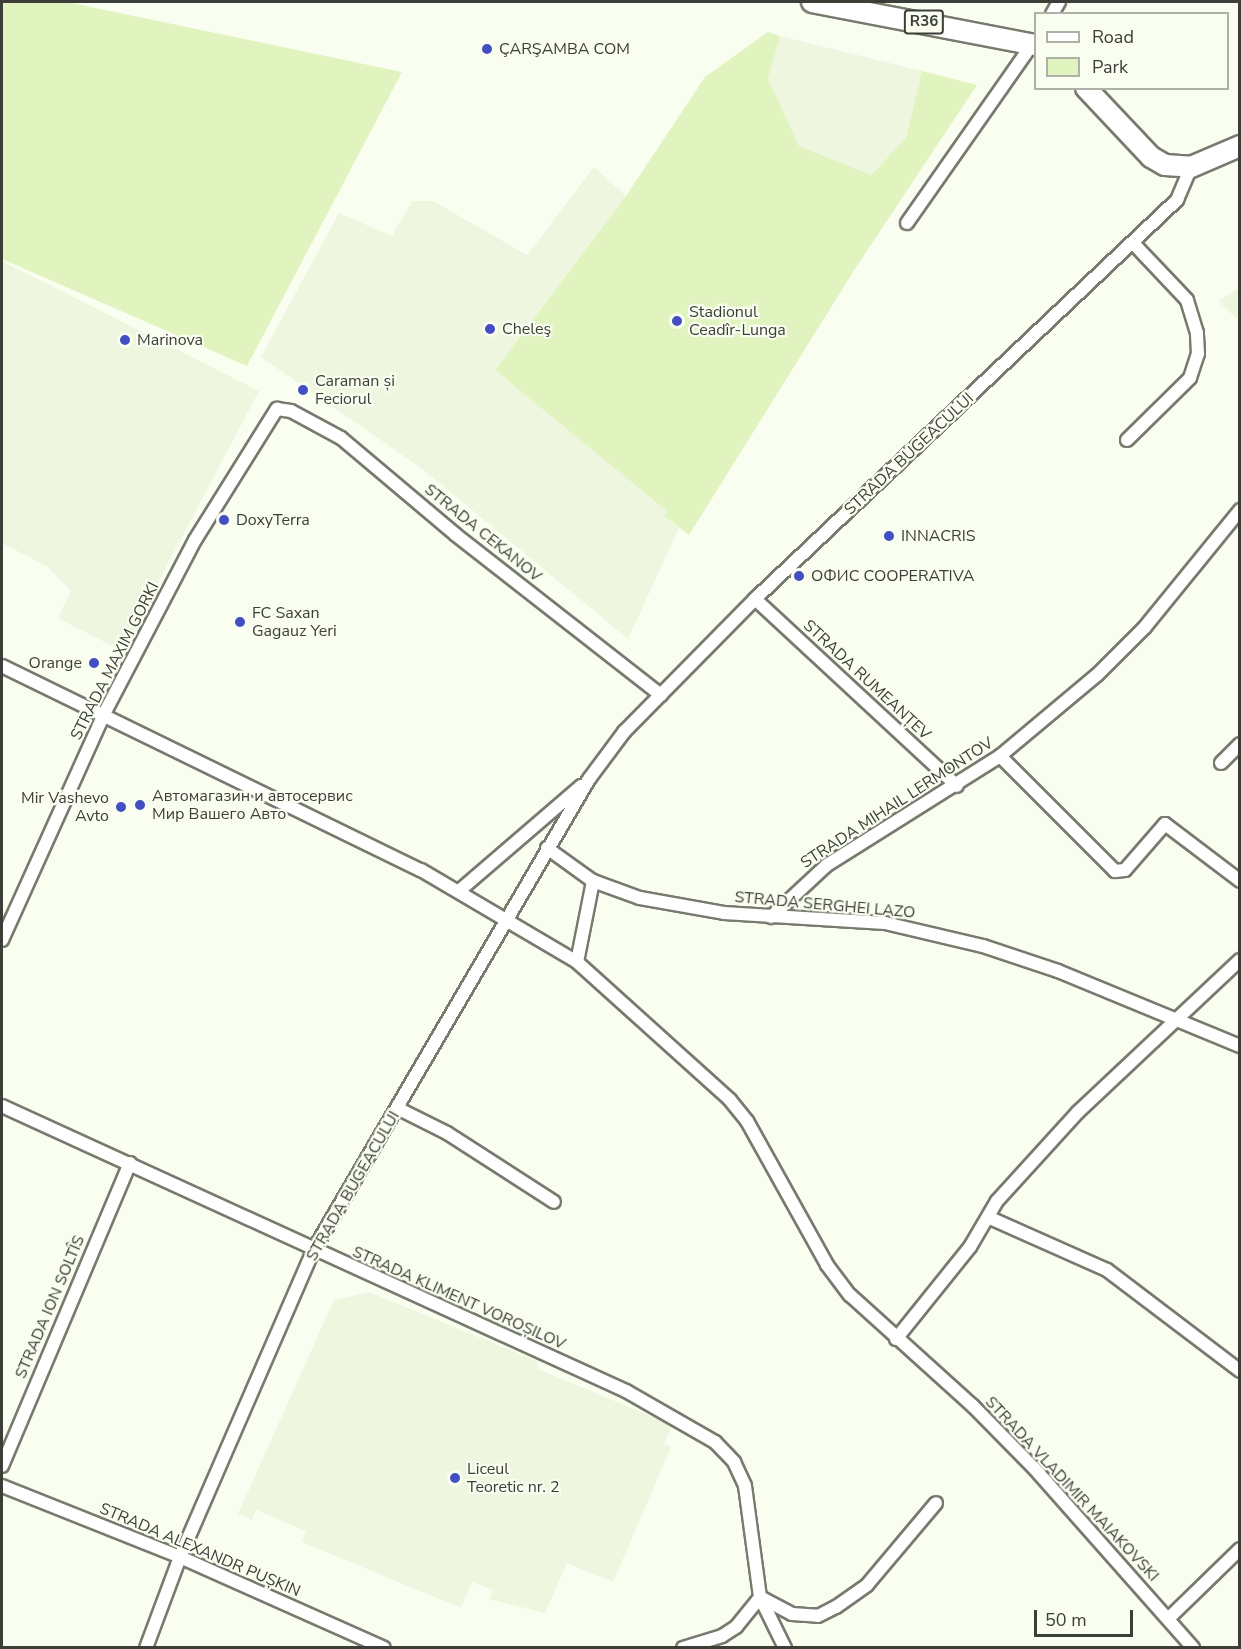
<!DOCTYPE html>
<meta charset="utf-8">
<style>
body{margin:0}
#map{position:relative;width:1241px;height:1649px;overflow:hidden;background:#f9fef0;font-family:"Nunito Sans",sans-serif}
div>[style]{position:absolute}
.built>*{inset:0;background:#eef6e0}
.green>*{inset:0;background:#e1f3bf}
.roads{filter:drop-shadow(2px 0 #767b6e) drop-shadow(-2px 0 #767b6e) drop-shadow(0 2px #767b6e) drop-shadow(0 -2px #767b6e)}
.street>*{height:12px;margin:-6px;padding:0 6px;transform-origin:6px;border-radius:6px;background:#fff}
.primary>*{height:20px;margin:-10px;padding:0 10px;transform-origin:10px;border-radius:10px;background:#fff}
.dots>*{width:16px;height:16px;translate:-50% -50%;box-sizing:border-box;border:3px solid #f9fef0;border-radius:50%}
span{translate:-50% -50%;white-space:nowrap;text-align:center;line-height:1.15;-webkit-text-stroke:4.5px #f9fef0;paint-order:stroke}
.shield-label span{padding:2px 4px;background:#f9fef0;border:2px solid;border-radius:4px;-webkit-text-stroke-width:0}
.shield-label{font-size:15px;color:#3c3e38;font-weight:700}
.poi-label{font-size:16px;color:#3c3e38}
.left{translate:0 -50%;text-align:left}
.right{translate:-100% -50%;text-align:right}
.street-label{font-size:16px;color:#3c3e38}
.frame{position:absolute;inset:0;border:3px solid #3c3e38;pointer-events:none}
.legend{position:absolute;left:1034px;top:12px;width:195px;height:78px;box-sizing:border-box;background:#f9fef0;border:2px solid #adb1a6;margin:0;padding:8px 10px;list-style:none;font-size:18px;color:#3c3e38}
.legend li{display:flex;align-items:center;gap:12px;height:30px}
.legend b{width:30px;border:2px solid #adb1a6}
.scale{position:absolute;left:1034px;top:1610px;width:99px;height:27px;box-sizing:border-box;border:3px solid #3c3e38;border-top:0;padding-left:8px;font-size:18px;line-height:21px;white-space:nowrap;color:#3c3e38;-webkit-text-stroke:4px #f9fef0;paint-order:stroke}
</style>
<div id="map">
<div class="built">
<div style="clip-path:polygon(780px 36px,922px 71px,906px 138px,871px 175px,799px 146px,768px 79px)"></div>
<div style="clip-path:polygon(594px 167px,626px 196px,495px 370px,668px 511px,664px 516px,679px 528px,628px 639px,424px 470px,261px 357px,339px 213px,392px 236px,412px 201px,433px 201px,527px 255px)"></div>
<div style="clip-path:polygon(2px 261px,259px 391px,122px 651px,58px 618px,71px 591px,48px 567px,2px 543px)"></div>
<div style="clip-path:polygon(1239px 288px,1239px 321px,1218px 301px)"></div>
<div style="clip-path:polygon(369px 1292px,537px 1361px,538px 1369px,672px 1425px,664px 1444px,671px 1447px,613px 1582px,567px 1563px,545px 1613px,489px 1599px,493px 1590px,472px 1582px,461px 1608px,302px 1542px,306px 1531px,256px 1510px,252px 1520px,238px 1514px,334px 1300px)"></div>
</div>
<div class="green">
<div style="clip-path:polygon(2px 2px,67px 2px,402px 72px,247px 366px,2px 259px)"></div>
<div style="clip-path:polygon(768px 32px,780px 36px,768px 79px,799px 146px,871px 175px,906px 138px,922px 71px,977px 85px,853px 272px,689px 535px,664px 516px,667px 511px,495px 370px,626px 196px,705px 77px)"></div>
</div>
<div class="roads">
<div class="street">
<div style="left:1052px;top:14px;width:14px;rotate:-60deg"></div>
<div style="left:907px;top:223px;width:223px;rotate:-55deg"></div>
<div style="left:1127px;top:440px;width:88px;rotate:-44.5deg"></div>
<div style="left:1190px;top:378px;width:25px;rotate:-72deg"></div>
<div style="left:1198px;top:354px;width:21px;rotate:-93deg"></div>
<div style="left:1197px;top:333px;width:34px;rotate:-107deg"></div>
<div style="left:1187px;top:300px;width:79px;rotate:-133.5deg"></div>
<div style="left:755px;top:599px;width:275px;rotate:42.8deg"></div>
<div style="left:2px;top:666px;width:466px;rotate:26deg"></div>
<div style="left:421px;top:870px;width:181px;rotate:30.5deg"></div>
<div style="left:577px;top:962px;width:206px;rotate:42deg"></div>
<div style="left:730px;top:1100px;width:27px;rotate:51deg"></div>
<div style="left:747px;top:1121px;width:165px;rotate:60.9deg"></div>
<div style="left:827px;top:1265px;width:38px;rotate:53deg"></div>
<div style="left:850px;top:1295px;width:166px;rotate:42.1deg"></div>
<div style="left:973px;top:1406px;width:87px;rotate:45.5deg"></div>
<div style="left:1034px;top:1468px;width:240px;rotate:48.5deg"></div>
<div style="left:1000px;top:756px;width:163px;rotate:45deg"></div>
<div style="left:1115px;top:871px;width:10px;rotate:-6deg"></div>
<div style="left:1125px;top:870px;width:61px;rotate:-49deg"></div>
<div style="left:1165px;top:824px;width:94px;rotate:37.2deg"></div>
<div style="left:1221px;top:763px;width:27px;rotate:-45deg"></div>
<div style="left:547px;top:848px;width:57px;rotate:35.7deg"></div>
<div style="left:593px;top:881px;width:50px;rotate:19.9deg"></div>
<div style="left:640px;top:898px;width:85px;rotate:10.1deg"></div>
<div style="left:724px;top:913px;width:161px;rotate:3.6deg"></div>
<div style="left:885px;top:923px;width:101px;rotate:13.2deg"></div>
<div style="left:983px;top:946px;width:79px;rotate:18.4deg"></div>
<div style="left:1058px;top:971px;width:197px;rotate:22.4deg"></div>
<div style="left:459px;top:891px;width:161px;rotate:-40.7deg"></div>
<div style="left:771px;top:917px;width:76px;rotate:-42.9deg"></div>
<div style="left:827px;top:865px;width:204px;rotate:-32.2deg"></div>
<div style="left:1000px;top:756px;width:126px;rotate:-39.9deg"></div>
<div style="left:1097px;top:675px;width:68px;rotate:-45deg"></div>
<div style="left:1145px;top:627px;width:151px;rotate:-50.9deg"></div>
<div style="left:2px;top:940px;width:248px;rotate:-65.7deg"></div>
<div style="left:104px;top:714px;width:196px;rotate:-62.4deg"></div>
<div style="left:195px;top:540px;width:155px;rotate:-58deg"></div>
<div style="left:277px;top:409px;width:14px;rotate:8deg"></div>
<div style="left:291px;top:411px;width:57px;rotate:28.4deg"></div>
<div style="left:341px;top:438px;width:150px;rotate:40.1deg"></div>
<div style="left:456px;top:535px;width:260px;rotate:38deg"></div>
<div style="left:577px;top:962px;width:83px;rotate:-78.8deg"></div>
<div style="left:2px;top:1106px;width:686px;rotate:24.55deg"></div>
<div style="left:626px;top:1391px;width:103px;rotate:29.8deg"></div>
<div style="left:715px;top:1442px;width:28px;rotate:46deg"></div>
<div style="left:734px;top:1462px;width:26px;rotate:65deg"></div>
<div style="left:745px;top:1486px;width:112px;rotate:82.3deg"></div>
<div style="left:760px;top:1597px;width:57px;rotate:63.9deg"></div>
<div style="left:399px;top:1109px;width:54px;rotate:26.6deg"></div>
<div style="left:447px;top:1133px;width:127px;rotate:32.8deg"></div>
<div style="left:990px;top:1218px;width:128px;rotate:24deg"></div>
<div style="left:1107px;top:1270px;width:167px;rotate:37.2deg"></div>
<div style="left:896px;top:1339px;width:118px;rotate:-51.2deg"></div>
<div style="left:970px;top:1247px;width:53px;rotate:-59.6deg"></div>
<div style="left:997px;top:1201px;width:120px;rotate:-47.7deg"></div>
<div style="left:1078px;top:1112px;width:222px;rotate:-43.2deg"></div>
<div style="left:2px;top:1466px;width:329px;rotate:-67.1deg"></div>
<div style="left:2px;top:1486px;width:192px;rotate:21.7deg"></div>
<div style="left:180px;top:1557px;width:223px;rotate:24deg"></div>
<div style="left:1169px;top:1618px;width:99px;rotate:-44.2deg"></div>
<div style="left:146px;top:1648px;width:97px;rotate:-69.5deg"></div>
<div style="left:180px;top:1557px;width:334px;rotate:-66.5deg"></div>
<div style="left:313px;top:1251px;width:547px;rotate:-59.68deg"></div>
<div style="left:589px;top:779px;width:59px;rotate:-53.3deg"></div>
<div style="left:624px;top:732px;width:187px;rotate:-45.4deg"></div>
<div style="left:755px;top:599px;width:581px;rotate:-43.4deg"></div>
<div style="left:1177px;top:200px;width:36px;rotate:-67deg"></div>
<div style="left:683px;top:1648px;width:41px;rotate:-17.1deg"></div>
<div style="left:722px;top:1636px;width:17px;rotate:-33deg"></div>
<div style="left:736px;top:1627px;width:38px;rotate:-51deg"></div>
<div style="left:760px;top:1597px;width:36px;rotate:28deg"></div>
<div style="left:792px;top:1614px;width:26px;rotate:4deg"></div>
<div style="left:818px;top:1616px;width:20px;rotate:-27deg"></div>
<div style="left:836px;top:1607px;width:38px;rotate:-35deg"></div>
<div style="left:867px;top:1585px;width:107px;rotate:-49.9deg"></div>
</div>
<div class="primary">
<div style="left:812px;top:2px;width:228px;rotate:10.9deg"></div>
<div style="left:1086px;top:88px;width:95px;rotate:46.7deg"></div>
<div style="left:1151px;top:157px;width:16px;rotate:30deg"></div>
<div style="left:1165px;top:165px;width:26px;rotate:4deg"></div>
<div style="left:1191px;top:167px;width:53px;rotate:-23.2deg"></div>
</div>
</div>
<div class="dots">
<div style="left:487px;top:49px;background:#424ec2"></div>
<div style="left:677px;top:321px;background:#424ec2"></div>
<div style="left:490px;top:329px;background:#424ec2"></div>
<div style="left:125px;top:340px;background:#424ec2"></div>
<div style="left:303px;top:390px;background:#424ec2"></div>
<div style="left:224px;top:520px;background:#424ec2"></div>
<div style="left:889px;top:536px;background:#424ec2"></div>
<div style="left:799px;top:576px;background:#424ec2"></div>
<div style="left:240px;top:622px;background:#424ec2"></div>
<div style="left:94px;top:663px;background:#424ec2"></div>
<div style="left:140px;top:805px;background:#424ec2"></div>
<div style="left:121px;top:807px;background:#424ec2"></div>
<div style="left:455px;top:1478px;background:#424ec2"></div>
</div>
<div class="shield-label">
<span style="left:924px;top:22px">R36</span>
</div>
<div class="poi-label">
<span class="left" style="left:499px;top:49px">ÇARŞAMBA COM</span>
<span class="left" style="left:689px;top:321px">Stadionul<br>Ceadîr-Lunga</span>
<span class="left" style="left:502px;top:329px">Cheleş</span>
<span class="left" style="left:137px;top:340px">Marinova</span>
<span class="left" style="left:315px;top:390px">Caraman și<br>Feciorul</span>
<span class="left" style="left:236px;top:520px">DoxyTerra</span>
<span class="left" style="left:901px;top:536px">INNACRIS</span>
<span class="left" style="left:811px;top:576px">ОФИС COOPERATIVA</span>
<span class="left" style="left:252px;top:622px">FC Saxan<br>Gagauz Yeri</span>
<span class="right" style="left:82px;top:663px">Orange</span>
<span class="left" style="left:152px;top:805px">Автомагазин и автосервис<br>Мир Вашего Авто</span>
<span class="right" style="left:109px;top:807px">Mir Vashevo<br>Avto</span>
<span class="left" style="left:467px;top:1478px">Liceul<br>Teoretic nr. 2</span>
</div>
<div class="street-label">
<span style="left:909px;top:454px;rotate:-43deg">STRADA BUGEACULUI</span>
<span style="left:483px;top:533px;rotate:39deg">STRADA CEKANOV</span>
<span style="left:115px;top:661px;rotate:-63deg">STRADA MAXIM GORKI</span>
<span style="left:867px;top:680px;rotate:43deg">STRADA RUMEANȚEV</span>
<span style="left:897px;top:803px;rotate:-33deg">STRADA MIHAIL LERMONTOV</span>
<span style="left:825px;top:905px;rotate:5deg">STRADA SERGHEI LAZO</span>
<span style="left:353px;top:1186px;rotate:-60deg">STRADA BUGEACULUI</span>
<span style="left:459px;top:1298px;rotate:24deg">STRADA KLIMENT VOROȘILOV</span>
<span style="left:50px;top:1307px;rotate:-67deg">STRADA ION SOLTÎS</span>
<span style="left:1072px;top:1489px;rotate:47deg">STRADA VLADIMIR MAIAKOVSKI</span>
<span style="left:200px;top:1550px;rotate:23deg">STRADA ALEXANDR PUȘKIN</span>
</div>
<div class="frame"></div>
<ul class="legend">
<li><b style="height:8px;background:#fff"></b>Road</li>
<li><b style="height:16px;background:#e1f3bf"></b>Park</li>
</ul>
<div class="scale">50 m</div>
</div>
